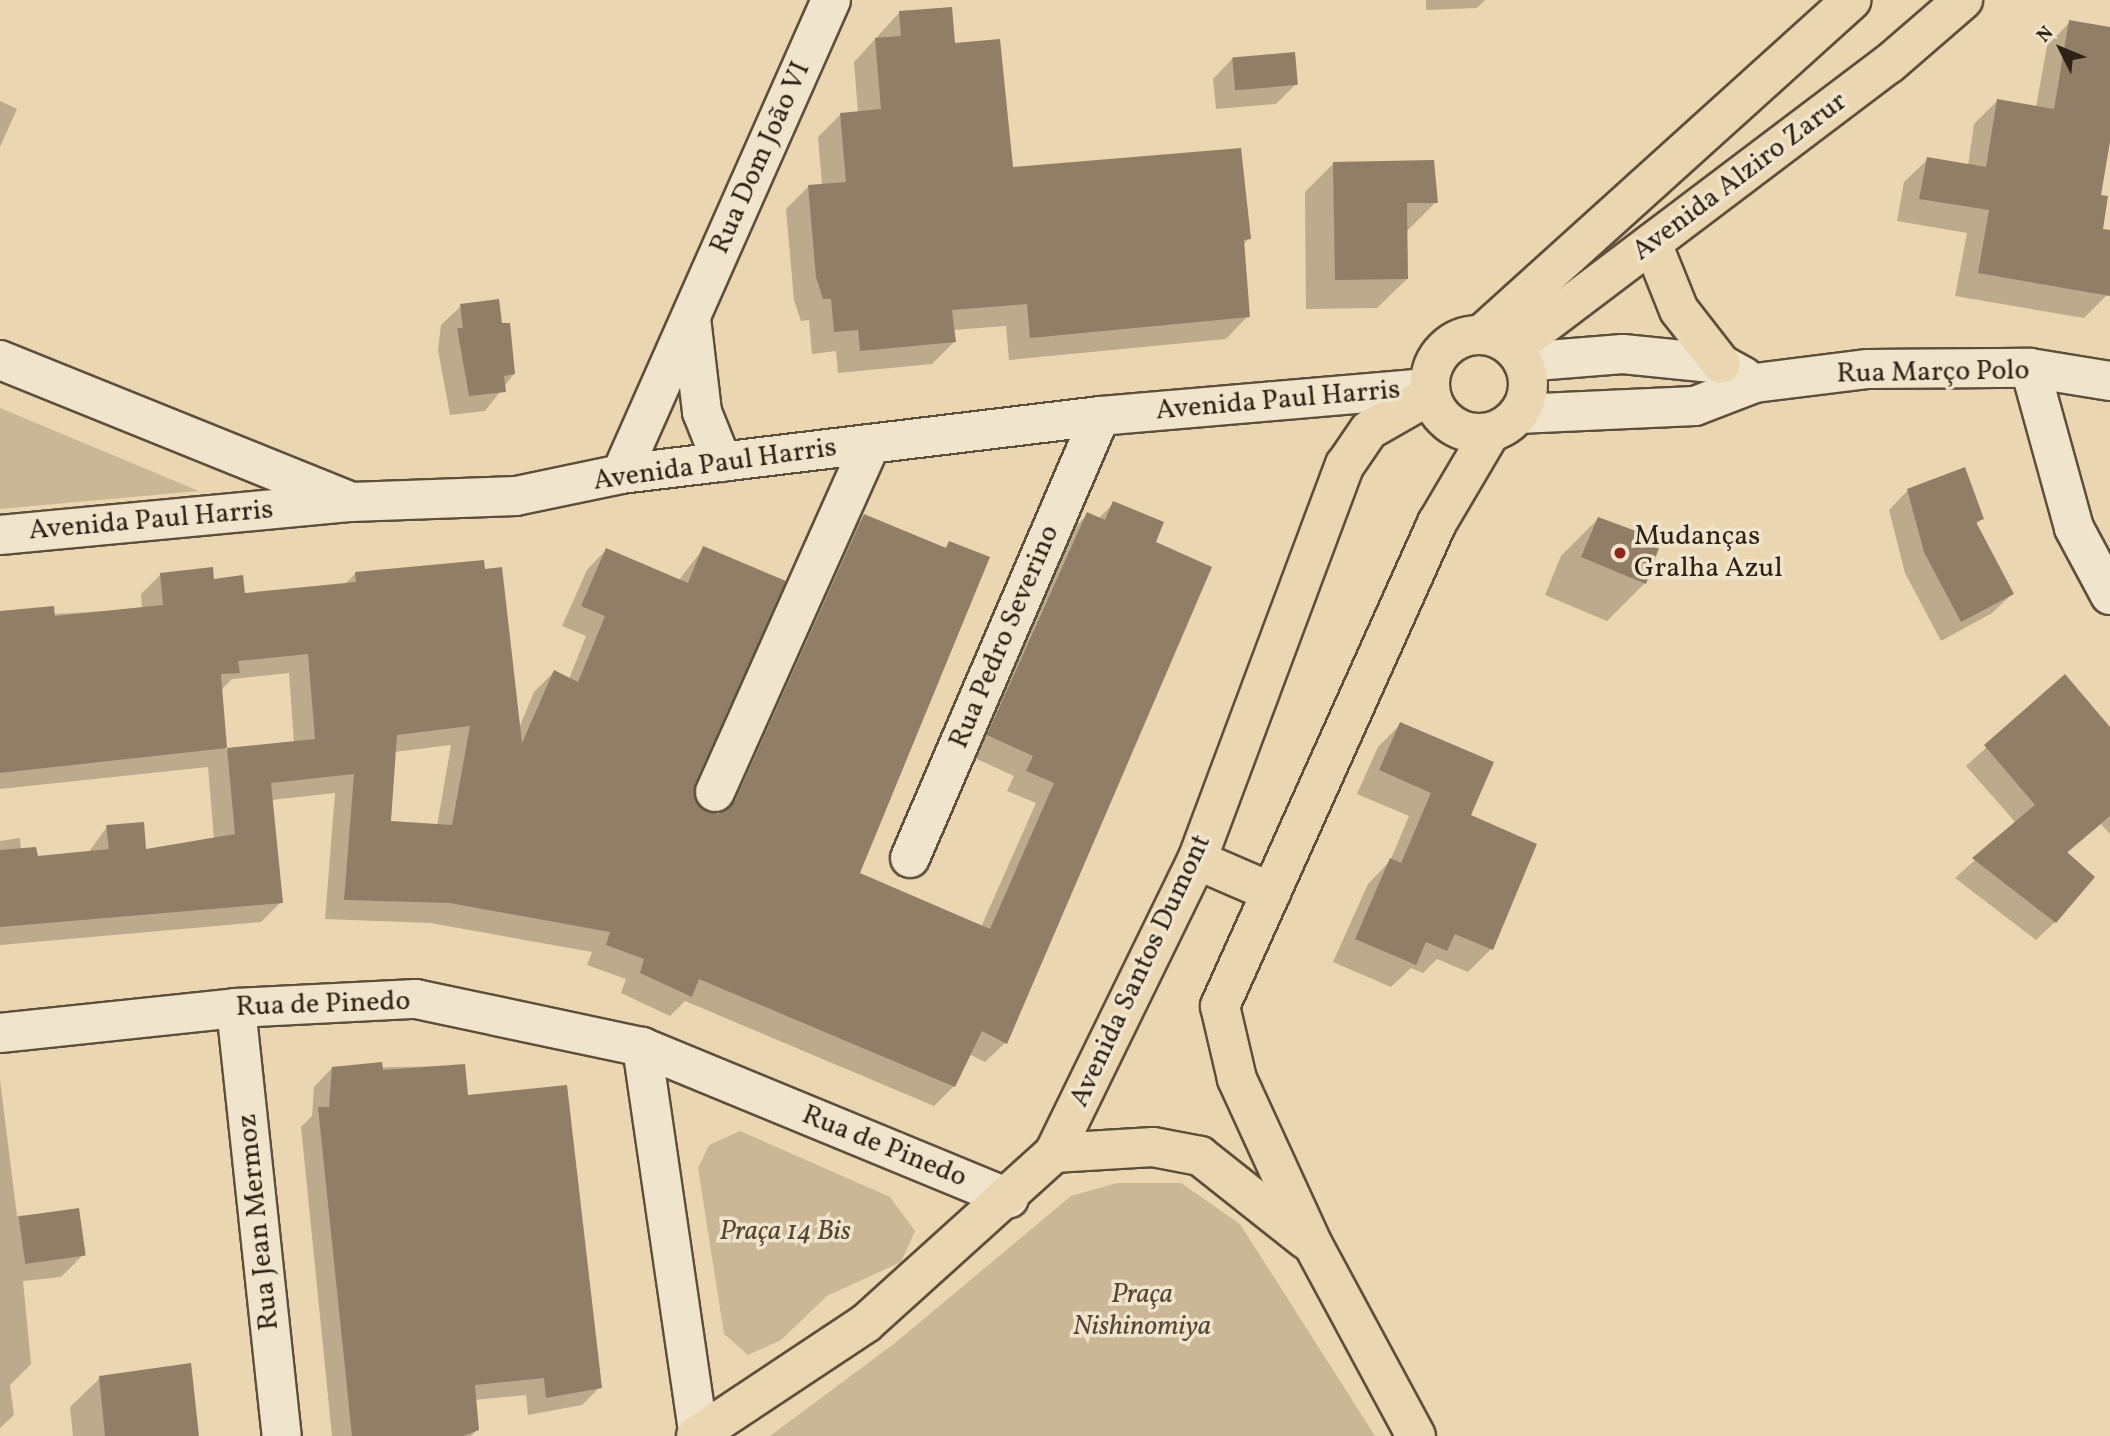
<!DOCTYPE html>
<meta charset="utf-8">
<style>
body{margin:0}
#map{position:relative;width:2110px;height:1436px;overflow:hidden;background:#ead6b0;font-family:Vollkorn,serif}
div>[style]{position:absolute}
.green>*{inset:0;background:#cab796}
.shadow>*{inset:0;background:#0003}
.building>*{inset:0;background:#907f66;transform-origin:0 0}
.roads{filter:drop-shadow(2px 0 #5e4e3c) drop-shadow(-2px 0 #5e4e3c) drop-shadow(0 2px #5e4e3c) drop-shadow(0 -2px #5e4e3c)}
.minor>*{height:38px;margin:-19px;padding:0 19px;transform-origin:19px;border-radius:19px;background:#f1e4cc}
.major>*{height:38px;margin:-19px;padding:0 19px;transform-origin:19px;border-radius:19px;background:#ead6b0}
.major>.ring{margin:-19px;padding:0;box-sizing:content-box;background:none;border:38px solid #ead6b0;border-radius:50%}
.dots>*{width:19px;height:19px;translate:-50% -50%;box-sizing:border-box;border:4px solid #f1e4cc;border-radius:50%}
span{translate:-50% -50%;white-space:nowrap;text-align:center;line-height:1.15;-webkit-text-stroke:7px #f1e4cc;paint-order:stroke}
.street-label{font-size:28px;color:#2f2115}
.poi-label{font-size:28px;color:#2f2115}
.left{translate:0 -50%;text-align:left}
.park-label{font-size:28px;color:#564635;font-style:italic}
.north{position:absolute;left:2026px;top:14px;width:70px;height:70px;-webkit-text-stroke:5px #f1e4cc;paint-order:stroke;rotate:313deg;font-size:19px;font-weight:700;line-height:28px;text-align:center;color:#2f2115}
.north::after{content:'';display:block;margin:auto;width:24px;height:32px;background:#2f2115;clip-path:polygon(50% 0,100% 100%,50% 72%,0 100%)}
</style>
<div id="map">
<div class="green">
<div style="clip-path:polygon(0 408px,199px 491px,0 509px)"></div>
<div style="clip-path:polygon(740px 1131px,890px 1197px,915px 1231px,901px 1262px,827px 1296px,781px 1340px,748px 1355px,724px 1334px,698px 1168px,709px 1145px)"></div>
<div style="clip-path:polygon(1117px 1183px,1181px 1183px,1240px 1224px,1375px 1436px,770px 1436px,895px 1343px,1071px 1196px)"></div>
</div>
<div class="shadow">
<div style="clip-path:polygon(1426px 0,1485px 0,1477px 8px,1426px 10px)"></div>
<div style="clip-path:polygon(899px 13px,954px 45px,1012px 169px,1249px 238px,1243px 245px,1248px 316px,1226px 339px,1009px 360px,1006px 326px,953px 330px,954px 342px,932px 364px,838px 373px,836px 351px,812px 354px,809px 320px,801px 321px,794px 300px,786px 209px,809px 186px,822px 185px,818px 137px,841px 114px,858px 113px,854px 62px)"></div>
<div style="clip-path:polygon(2070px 22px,2110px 29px,2110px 139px,2099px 196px,2101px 230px,2110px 232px,2107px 295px,2084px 318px,1955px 296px,1967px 233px,1897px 221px,1904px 182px,1928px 159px,1968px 166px,1974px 124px,1997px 101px,2036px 107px,2047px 46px)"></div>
<div style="clip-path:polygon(1232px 59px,1296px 84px,1276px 104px,1216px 109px,1213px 79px)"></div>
<div style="clip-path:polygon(0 101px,17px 109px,0 147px)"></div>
<div style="clip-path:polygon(1334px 163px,1436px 202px,1406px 232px,1407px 279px,1377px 308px,1306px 309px,1305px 192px)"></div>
<div style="clip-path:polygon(461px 306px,500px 325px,514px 374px,485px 411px,450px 415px,438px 350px,441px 325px)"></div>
<div style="clip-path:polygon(1908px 490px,1982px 519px,1975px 525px,2012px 594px,1992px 613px,1941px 641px,1905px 573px,1889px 510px)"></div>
<div style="clip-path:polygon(evenodd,1114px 503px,1154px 543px,1005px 1043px,985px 1062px,969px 1054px,954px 1086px,934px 1106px,685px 1001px,670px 1016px,621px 993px,626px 979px,587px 965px,592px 952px,430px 923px,325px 919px,335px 793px,271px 800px,281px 902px,261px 922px,0 945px,0 841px,20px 838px,21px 850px,36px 858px,88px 853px,107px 827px,144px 851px,214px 839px,208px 767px,0 789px,0 617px,142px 609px,141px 594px,161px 574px,212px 581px,243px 595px,344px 585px,356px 573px,519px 728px,534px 692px,554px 672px,569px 679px,586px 636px,562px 626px,587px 570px,606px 550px,678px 581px,703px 549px,693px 783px,696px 807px,719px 816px,845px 536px,865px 516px,944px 549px,950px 543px,857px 874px,981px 927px,1036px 803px,1007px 791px,1014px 776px,968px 755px,1068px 534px,1088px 514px,1098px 519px,1114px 503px,289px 673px,294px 743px,226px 750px,221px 690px,232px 679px,289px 673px,1114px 503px,451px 745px,437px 826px,389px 821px,394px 752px,451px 745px)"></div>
<div style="clip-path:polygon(1598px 519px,1646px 546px,1645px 583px,1607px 621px,1545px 595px,1561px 556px)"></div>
<div style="clip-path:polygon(2065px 677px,2110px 729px,2110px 834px,2101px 824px,2066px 854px,2055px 922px,2036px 940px,1955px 878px,2016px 823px,1966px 766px)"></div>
<div style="clip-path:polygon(1401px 724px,1469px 816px,1491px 949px,1468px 972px,1437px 959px,1423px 973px,1411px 968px,1391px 987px,1333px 962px,1368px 884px,1390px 861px,1409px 816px,1357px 794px,1378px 747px)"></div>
<div style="clip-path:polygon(463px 1066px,466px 1096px,600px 1387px,582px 1405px,528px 1415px,526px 1395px,474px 1400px,477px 1430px,471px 1436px,332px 1436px,301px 1127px,312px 1116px,314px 1087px,332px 1068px)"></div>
<div style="clip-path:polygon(0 1080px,17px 1216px,78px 1210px,84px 1254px,61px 1277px,23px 1281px,31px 1364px,10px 1385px,14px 1415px,0 1428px)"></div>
<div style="clip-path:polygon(100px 1378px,197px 1436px,73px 1436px,70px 1407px)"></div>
</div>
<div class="building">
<div style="clip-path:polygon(952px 7px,955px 43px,1000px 39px,1013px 167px,1241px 148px,1251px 239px,1244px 240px,1250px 317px,1030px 338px,1027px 304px,952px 310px,956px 342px,860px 351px,858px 330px,834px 332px,831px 299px,823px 299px,816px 277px,808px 185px,846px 182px,840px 113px,881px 109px,875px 38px,901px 36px,899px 11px)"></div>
<div style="clip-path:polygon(2069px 20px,2110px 27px,2110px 142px,2101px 195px,2108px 196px,2103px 229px,2110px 230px,2110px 296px,1978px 273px,1989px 210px,1919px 199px,1927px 157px,1986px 167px,1997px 99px,2054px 109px)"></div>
<div style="left:1295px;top:52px;width:33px;height:63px;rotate:85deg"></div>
<div style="clip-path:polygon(1434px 160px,1438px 203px,1407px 203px,1408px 279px,1335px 280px,1333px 162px)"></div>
<div style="clip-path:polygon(499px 299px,502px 323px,510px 323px,515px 374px,504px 376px,506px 392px,469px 396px,457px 328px,463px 328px,460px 304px)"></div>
<div style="clip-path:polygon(1965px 467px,1984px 519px,1976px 522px,2014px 594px,1961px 622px,1924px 552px,1907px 489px)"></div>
<div style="clip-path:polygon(evenodd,1113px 501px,1164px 522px,1156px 542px,1212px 567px,1007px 1044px,982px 1031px,955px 1087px,699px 979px,692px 997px,640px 973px,644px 959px,606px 945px,610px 932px,450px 903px,344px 900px,354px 774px,271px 783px,283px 903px,0 927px,0 850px,36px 847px,38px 856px,109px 849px,106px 825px,144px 822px,146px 849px,235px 834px,227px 748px,0 773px,0 611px,54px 606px,55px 616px,163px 605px,160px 573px,213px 567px,214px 579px,243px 575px,245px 593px,356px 582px,355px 572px,484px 560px,485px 569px,502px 567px,522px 743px,554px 670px,578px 682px,605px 616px,581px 606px,606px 548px,688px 583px,703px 546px,786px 581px,695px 784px,698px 805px,718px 814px,735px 801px,864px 514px,946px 548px,949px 541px,990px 557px,860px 873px,990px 929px,1054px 783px,1026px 771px,1033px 756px,987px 735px,1087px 512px,1105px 520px,1113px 501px,308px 654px,315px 739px,227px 748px,221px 674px,240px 673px,238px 661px,308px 654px,1113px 501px,470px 726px,452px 825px,391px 821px,397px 735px,470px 726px)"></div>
<div style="clip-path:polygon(1598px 517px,1652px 537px,1648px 545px,1659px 548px,1646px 584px,1581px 557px)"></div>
<div style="clip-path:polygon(2065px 674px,2110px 727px,2110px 816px,2067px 852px,2095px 877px,2056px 923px,1972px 858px,2035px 805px,1984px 745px)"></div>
<div style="clip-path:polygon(1400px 722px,1494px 762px,1471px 815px,1537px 844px,1493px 950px,1455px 934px,1447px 951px,1426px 942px,1416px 965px,1355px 939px,1390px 858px,1401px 863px,1431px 793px,1379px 770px)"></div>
<div style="clip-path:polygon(382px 1062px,383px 1070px,465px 1064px,468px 1095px,567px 1085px,602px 1388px,546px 1398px,544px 1378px,475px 1385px,479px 1430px,463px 1436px,352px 1436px,318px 1107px,329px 1107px,332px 1067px)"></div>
<div style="left:79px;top:1208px;width:48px;height:61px;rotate:82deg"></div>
<div style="clip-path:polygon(191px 1363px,199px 1436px,105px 1436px,99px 1376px)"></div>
</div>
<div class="roads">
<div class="minor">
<div style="left:691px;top:318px;width:95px;rotate:83.3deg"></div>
<div style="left:702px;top:412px;width:54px;rotate:68.2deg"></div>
<div style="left:0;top:360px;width:373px;rotate:22deg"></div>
<div style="left:1523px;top:362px;width:100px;rotate:-4.6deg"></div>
<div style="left:1623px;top:354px;width:99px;rotate:5.8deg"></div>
<div style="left:1721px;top:364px;width:26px;rotate:29deg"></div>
<div style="left:2030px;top:368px;width:166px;rotate:74.6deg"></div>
<div style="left:2074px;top:528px;width:76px;rotate:61.8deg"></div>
<div style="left:1518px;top:414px;width:177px;rotate:-2.6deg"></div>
<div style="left:1695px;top:406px;width:64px;rotate:-21deg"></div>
<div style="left:1755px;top:383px;width:114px;rotate:-7.1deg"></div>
<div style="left:1868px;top:369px;width:162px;rotate:-0.4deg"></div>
<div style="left:2030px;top:368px;width:81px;rotate:9.2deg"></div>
<div style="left:621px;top:474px;width:518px;rotate:-66.1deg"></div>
<div style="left:0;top:535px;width:353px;rotate:-5.4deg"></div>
<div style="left:351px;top:502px;width:165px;rotate:-2.1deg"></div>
<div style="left:516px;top:496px;width:107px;rotate:-11.8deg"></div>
<div style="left:621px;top:474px;width:482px;rotate:-6.9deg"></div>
<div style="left:1100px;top:416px;width:330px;rotate:-4.9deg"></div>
<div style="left:715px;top:792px;width:381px;rotate:-65.9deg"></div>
<div style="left:910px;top:858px;width:481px;rotate:-66.7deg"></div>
<div style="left:236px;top:1008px;width:430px;rotate:83.9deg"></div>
<div style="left:0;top:1033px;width:237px;rotate:-6deg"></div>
<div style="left:236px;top:1008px;width:180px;rotate:-2.9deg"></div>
<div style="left:416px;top:999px;width:231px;rotate:12deg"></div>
<div style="left:642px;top:1047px;width:397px;rotate:22.4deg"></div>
<div style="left:642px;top:1047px;width:390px;rotate:81.7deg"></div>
</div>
<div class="major">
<div style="left:1652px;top:243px;width:72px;rotate:68.1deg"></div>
<div style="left:1679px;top:310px;width:68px;rotate:52.1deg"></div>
<div style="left:1482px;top:334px;width:498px;rotate:-42.1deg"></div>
<div class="ring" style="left:1430px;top:335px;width:60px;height:60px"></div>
<div style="left:1513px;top:348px;width:471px;rotate:-37.1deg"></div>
<div style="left:1889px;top:64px;width:98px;rotate:-40.9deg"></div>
<div style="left:1197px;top:860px;width:81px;rotate:23.4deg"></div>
<div style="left:1054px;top:1153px;width:99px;rotate:-3.5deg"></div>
<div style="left:1153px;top:1147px;width:48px;rotate:10.8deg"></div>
<div style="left:1200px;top:1156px;width:135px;rotate:38.4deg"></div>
<div style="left:696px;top:1436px;width:204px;rotate:-33.6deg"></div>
<div style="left:866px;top:1323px;width:253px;rotate:-42.1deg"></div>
<div style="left:1054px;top:1153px;width:326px;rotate:-64deg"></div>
<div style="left:1197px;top:860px;width:422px;rotate:-69.5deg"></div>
<div style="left:1345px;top:465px;width:42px;rotate:-55.6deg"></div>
<div style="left:1369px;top:430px;width:70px;rotate:-29.8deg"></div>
<div style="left:1416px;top:1436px;width:217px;rotate:-118.3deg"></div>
<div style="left:1313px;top:1245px;width:183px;rotate:-114.6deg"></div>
<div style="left:1237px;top:1079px;width:75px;rotate:-103.1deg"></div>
<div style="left:1220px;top:1006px;width:530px;rotate:-65.81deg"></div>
<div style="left:1437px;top:523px;width:104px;rotate:-59.5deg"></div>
</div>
</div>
<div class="dots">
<div style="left:1620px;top:553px;background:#8f2418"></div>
</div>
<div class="street-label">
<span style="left:761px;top:158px;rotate:-66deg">Rua Dom João VI</span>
<span style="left:1740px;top:177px;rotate:-37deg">Avenida Alziro Zarur</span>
<span style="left:1933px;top:373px;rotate:-1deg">Rua Março Polo</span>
<span style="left:1278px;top:401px;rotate:-5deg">Avenida Paul Harris</span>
<span style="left:715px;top:465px;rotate:-8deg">Avenida Paul Harris</span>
<span style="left:151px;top:521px;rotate:-5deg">Avenida Paul Harris</span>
<span style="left:1005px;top:637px;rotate:-67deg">Rua Pedro Severino</span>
<span style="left:1141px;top:971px;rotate:-65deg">Avenida Santos Dumont</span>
<span style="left:323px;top:1005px;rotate:-2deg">Rua de Pinedo</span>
<span style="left:884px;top:1147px;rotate:22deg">Rua de Pinedo</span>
<span style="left:259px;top:1222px;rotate:-96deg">Rua Jean Mermoz</span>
</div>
<div class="poi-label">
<span class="left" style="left:1634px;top:553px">Mudanças<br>Gralha Azul</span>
</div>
<div class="park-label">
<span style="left:785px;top:1232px">Praça 14 Bis</span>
<span style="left:1142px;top:1311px">Praça<br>Nishinomiya</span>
</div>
<div class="north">N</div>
</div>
